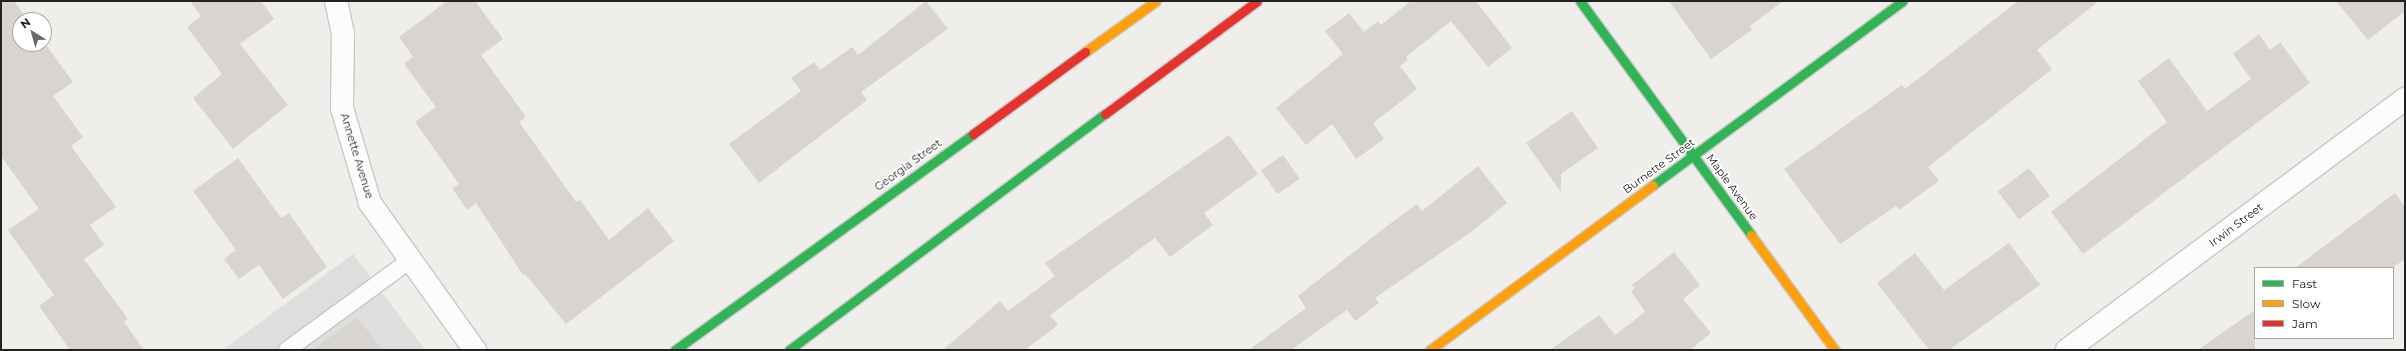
<!DOCTYPE html>
<style>
body{margin:0}
#map{position:relative;width:2406px;height:351px;overflow:hidden;background:#f0eeeb;font-family:Montserrat,sans-serif}
div>[style]{position:absolute}
.religious>*{inset:0;background:#dededc}
.building>*{inset:0;background:#d7d4d2;transform-origin:0 0}
.roads{filter:drop-shadow(1px 0 #c9c8c7) drop-shadow(-1px 0 #c9c8c7) drop-shadow(0 1px #c9c8c7) drop-shadow(0 -1px #c9c8c7)}
.lane>*{height:16px;margin:-8px;padding:0 8px;transform-origin:8px;border-radius:8px;background:#fdfcfc}
.street>*{height:22px;margin:-11px;padding:0 11px;transform-origin:11px;border-radius:11px;background:#fdfcfc}
.fast>*{height:9px;margin:-4.5px;padding:0 4.5px;transform-origin:4.5px;border-radius:4.5px;background:#30b455}
.slow>*{height:9px;margin:-4.5px;padding:0 4.5px;transform-origin:4.5px;border-radius:4.5px;background:#ff9f0a}
.jam>*{height:9px;margin:-4.5px;padding:0 4.5px;transform-origin:4.5px;border-radius:4.5px;background:#e5322d}
span{translate:-50% -50%;white-space:nowrap;text-align:center;line-height:1.15;-webkit-text-stroke:3.5px #fff;paint-order:stroke}
.street-label{font-size:11px;color:#222}
.frame{position:absolute;inset:0;border:2px solid #222;pointer-events:none}
.legend{position:absolute;left:2254px;top:267px;width:140px;height:72px;box-sizing:border-box;background:#fff;border:1px solid #a7a7a7;margin:0;padding:5px 7px;list-style:none;font-size:12px;color:#222}
.legend li{display:flex;align-items:center;gap:8px;height:20px}
.legend b{width:20px;border:1px solid #a7a7a7}
.north{position:absolute;left:12px;top:12px;width:40px;height:40px;box-sizing:border-box;background:#fff;border:1px solid #a7a7a7;border-radius:50%;rotate:323deg;font-size:11px;font-weight:700;line-height:16px;text-align:center;color:#222}
.north::after{content:'';display:block;margin:auto;width:14px;height:18px;background:#6a6968;clip-path:polygon(50% 0,100% 100%,50% 72%,0 100%)}
</style>
<div id="map">
<div class="religious">
<div style="clip-path:polygon(353px 254px,425px 350px,223px 350px)"></div>
</div>
<div class="building">
<div style="clip-path:polygon(1px 1px,14px 1px,28px 20px,20px 20px,20px 44px,44px 42px,73px 82px,53px 96px,83px 137px,71px 146px,116px 207px,90px 225px,104px 245px,84px 259px,128px 319px,124px 322px,144px 350px,70px 350px,39px 306px,54px 295px,8px 230px,39px 209px,1px 156px)"></div>
<div style="clip-path:polygon(190px 1px,261px 1px,274px 19px,240px 44px,288px 105px,233px 149px,193px 98px,222px 74px,187px 27px,201px 16px)"></div>
<div style="clip-path:polygon(447px 1px,475px 1px,503px 39px,481px 55px,526px 117px,519px 122px,576px 202px,580px 200px,609px 240px,648px 208px,674px 241px,566px 324px,525px 274px,523px 275px,476px 203px,467px 210px,452px 188px,459px 184px,415px 122px,436px 107px,404px 64px,413px 57px,399px 37px)"></div>
<div style="clip-path:polygon(926px 1px,948px 29px,861px 92px,867px 100px,759px 183px,729px 144px,801px 91px,791px 78px,814px 62px,820px 70px,852px 47px,858px 55px)"></div>
<div style="clip-path:polygon(1411px 1px,1476px 1px,1512px 48px,1488px 67px,1451px 21px,1406px 57px,1408px 60px,1400px 66px,1417px 89px,1373px 123px,1384px 139px,1356px 159px,1332px 124px,1306px 145px,1276px 108px,1343px 54px,1325px 31px,1349px 13px,1364px 32px,1378px 21px,1381px 25px)"></div>
<div style="clip-path:polygon(1669px 1px,1783px 1px,1750px 26px,1752px 30px,1711px 59px)"></div>
<div style="clip-path:polygon(2018px 1px,2099px 1px,2037px 50px,2052px 69px,1928px 167px,1939px 181px,1899px 210px,1896px 206px,1840px 244px,1784px 169px,1902px 85px,1905px 89px)"></div>
<div style="clip-path:polygon(2336px 1px,2405px 1px,2405px 11px,2368px 40px)"></div>
<div style="clip-path:polygon(2259px 34px,2270px 50px,2280px 42px,2310px 83px,2083px 254px,2051px 212px,2167px 122px,2138px 81px,2169px 58px,2207px 111px,2251px 79px,2233px 54px)"></div>
<div style="clip-path:polygon(1572px 111px,1598px 148px,1561px 174px,1561px 192px,1526px 143px)"></div>
<div style="clip-path:polygon(1229px 135px,1258px 174px,1204px 213px,1213px 225px,1170px 257px,1155px 238px,1050px 315px,1058px 325px,1025px 350px,943px 350px,1000px 301px,1008px 311px,1055px 276px,1045px 263px)"></div>
<div style="left:1283px;top:155px;width:29px;height:27px;rotate:55deg"></div>
<div style="clip-path:polygon(238px 158px,281px 218px,289px 213px,327px 267px,283px 299px,259px 265px,239px 279px,224px 259px,236px 250px,193px 191px)"></div>
<div style="clip-path:polygon(1478px 166px,1507px 203px,1471px 232px,1375px 298px,1379px 303px,1355px 321px,1347px 310px,1291px 350px,1249px 350px,1306px 308px,1298px 296px,1383px 229px,1417px 204px,1422px 211px)"></div>
<div style="left:2029px;top:168px;width:35px;height:39px;rotate:53deg"></div>
<div style="clip-path:polygon(2395px 193px,2405px 207px,2405px 259px,2392px 268px,2295px 268px)"></div>
<div style="clip-path:polygon(2009px 243px,2040px 285px,1949px 350px,1929px 350px,1877px 283px,1915px 253px,1944px 290px)"></div>
<div style="clip-path:polygon(1674px 252px,1700px 285px,1683px 299px,1711px 333px,1690px 350px,1550px 350px,1599px 315px,1615px 335px,1645px 312px,1631px 291px,1635px 288px,1632px 285px)"></div>
<div style="clip-path:polygon(2255px 310px,2255px 350px,2198px 350px)"></div>
<div style="clip-path:polygon(357px 317px,382px 350px,313px 350px)"></div>
</div>
<div class="roads">
<div class="lane">
<div style="left:287px;top:350px;width:151px;rotate:-36.1deg"></div>
</div>
<div class="street">
<div style="left:336px;top:1px;width:33px;rotate:78deg"></div>
<div style="left:343px;top:33px;width:75px;rotate:90.8deg"></div>
<div style="left:342px;top:108px;width:99px;rotate:73.6deg"></div>
<div style="left:370px;top:203px;width:181px;rotate:54.5deg"></div>
<div style="left:2067px;top:350px;width:421px;rotate:-36.6deg"></div>
</div>
<div class="fast">
<div style="left:1580px;top:1px;width:290px;rotate:53.8deg"></div>
<div style="left:1653px;top:185px;width:310px;rotate:-36.4deg"></div>
<div style="left:675px;top:350px;width:368px;rotate:-35.9deg"></div>
<div style="left:789px;top:350px;width:394px;rotate:-36.8deg"></div>
</div>
<div class="slow">
<div style="left:1085px;top:52px;width:87px;rotate:-35.7deg"></div>
<div style="left:1751px;top:235px;width:142px;rotate:53.9deg"></div>
<div style="left:1430px;top:350px;width:277px;rotate:-36.5deg"></div>
</div>
<div class="jam">
<div style="left:1105px;top:114px;width:189px;rotate:-36.6deg"></div>
<div style="left:973px;top:134px;width:139px;rotate:-36.2deg"></div>
</div>
</div>
<div class="street-label">
<span style="left:357px;top:156px;rotate:73deg">Annette Avenue</span>
<span style="left:908px;top:165px;rotate:-36deg">Georgia Street</span>
<span style="left:1659px;top:166px;rotate:-36deg">Burnette Street</span>
<span style="left:1732px;top:187px;rotate:54deg">Maple Avenue</span>
<span style="left:2236px;top:225px;rotate:-37deg">Irwin Street</span>
</div>
<div class="frame"></div>
<ul class="legend">
<li><b style="height:5px;background:#30b455"></b>Fast</li>
<li><b style="height:5px;background:#ff9f0a"></b>Slow</li>
<li><b style="height:5px;background:#e5322d"></b>Jam</li>
</ul>
<div class="north">N</div>
</div>
